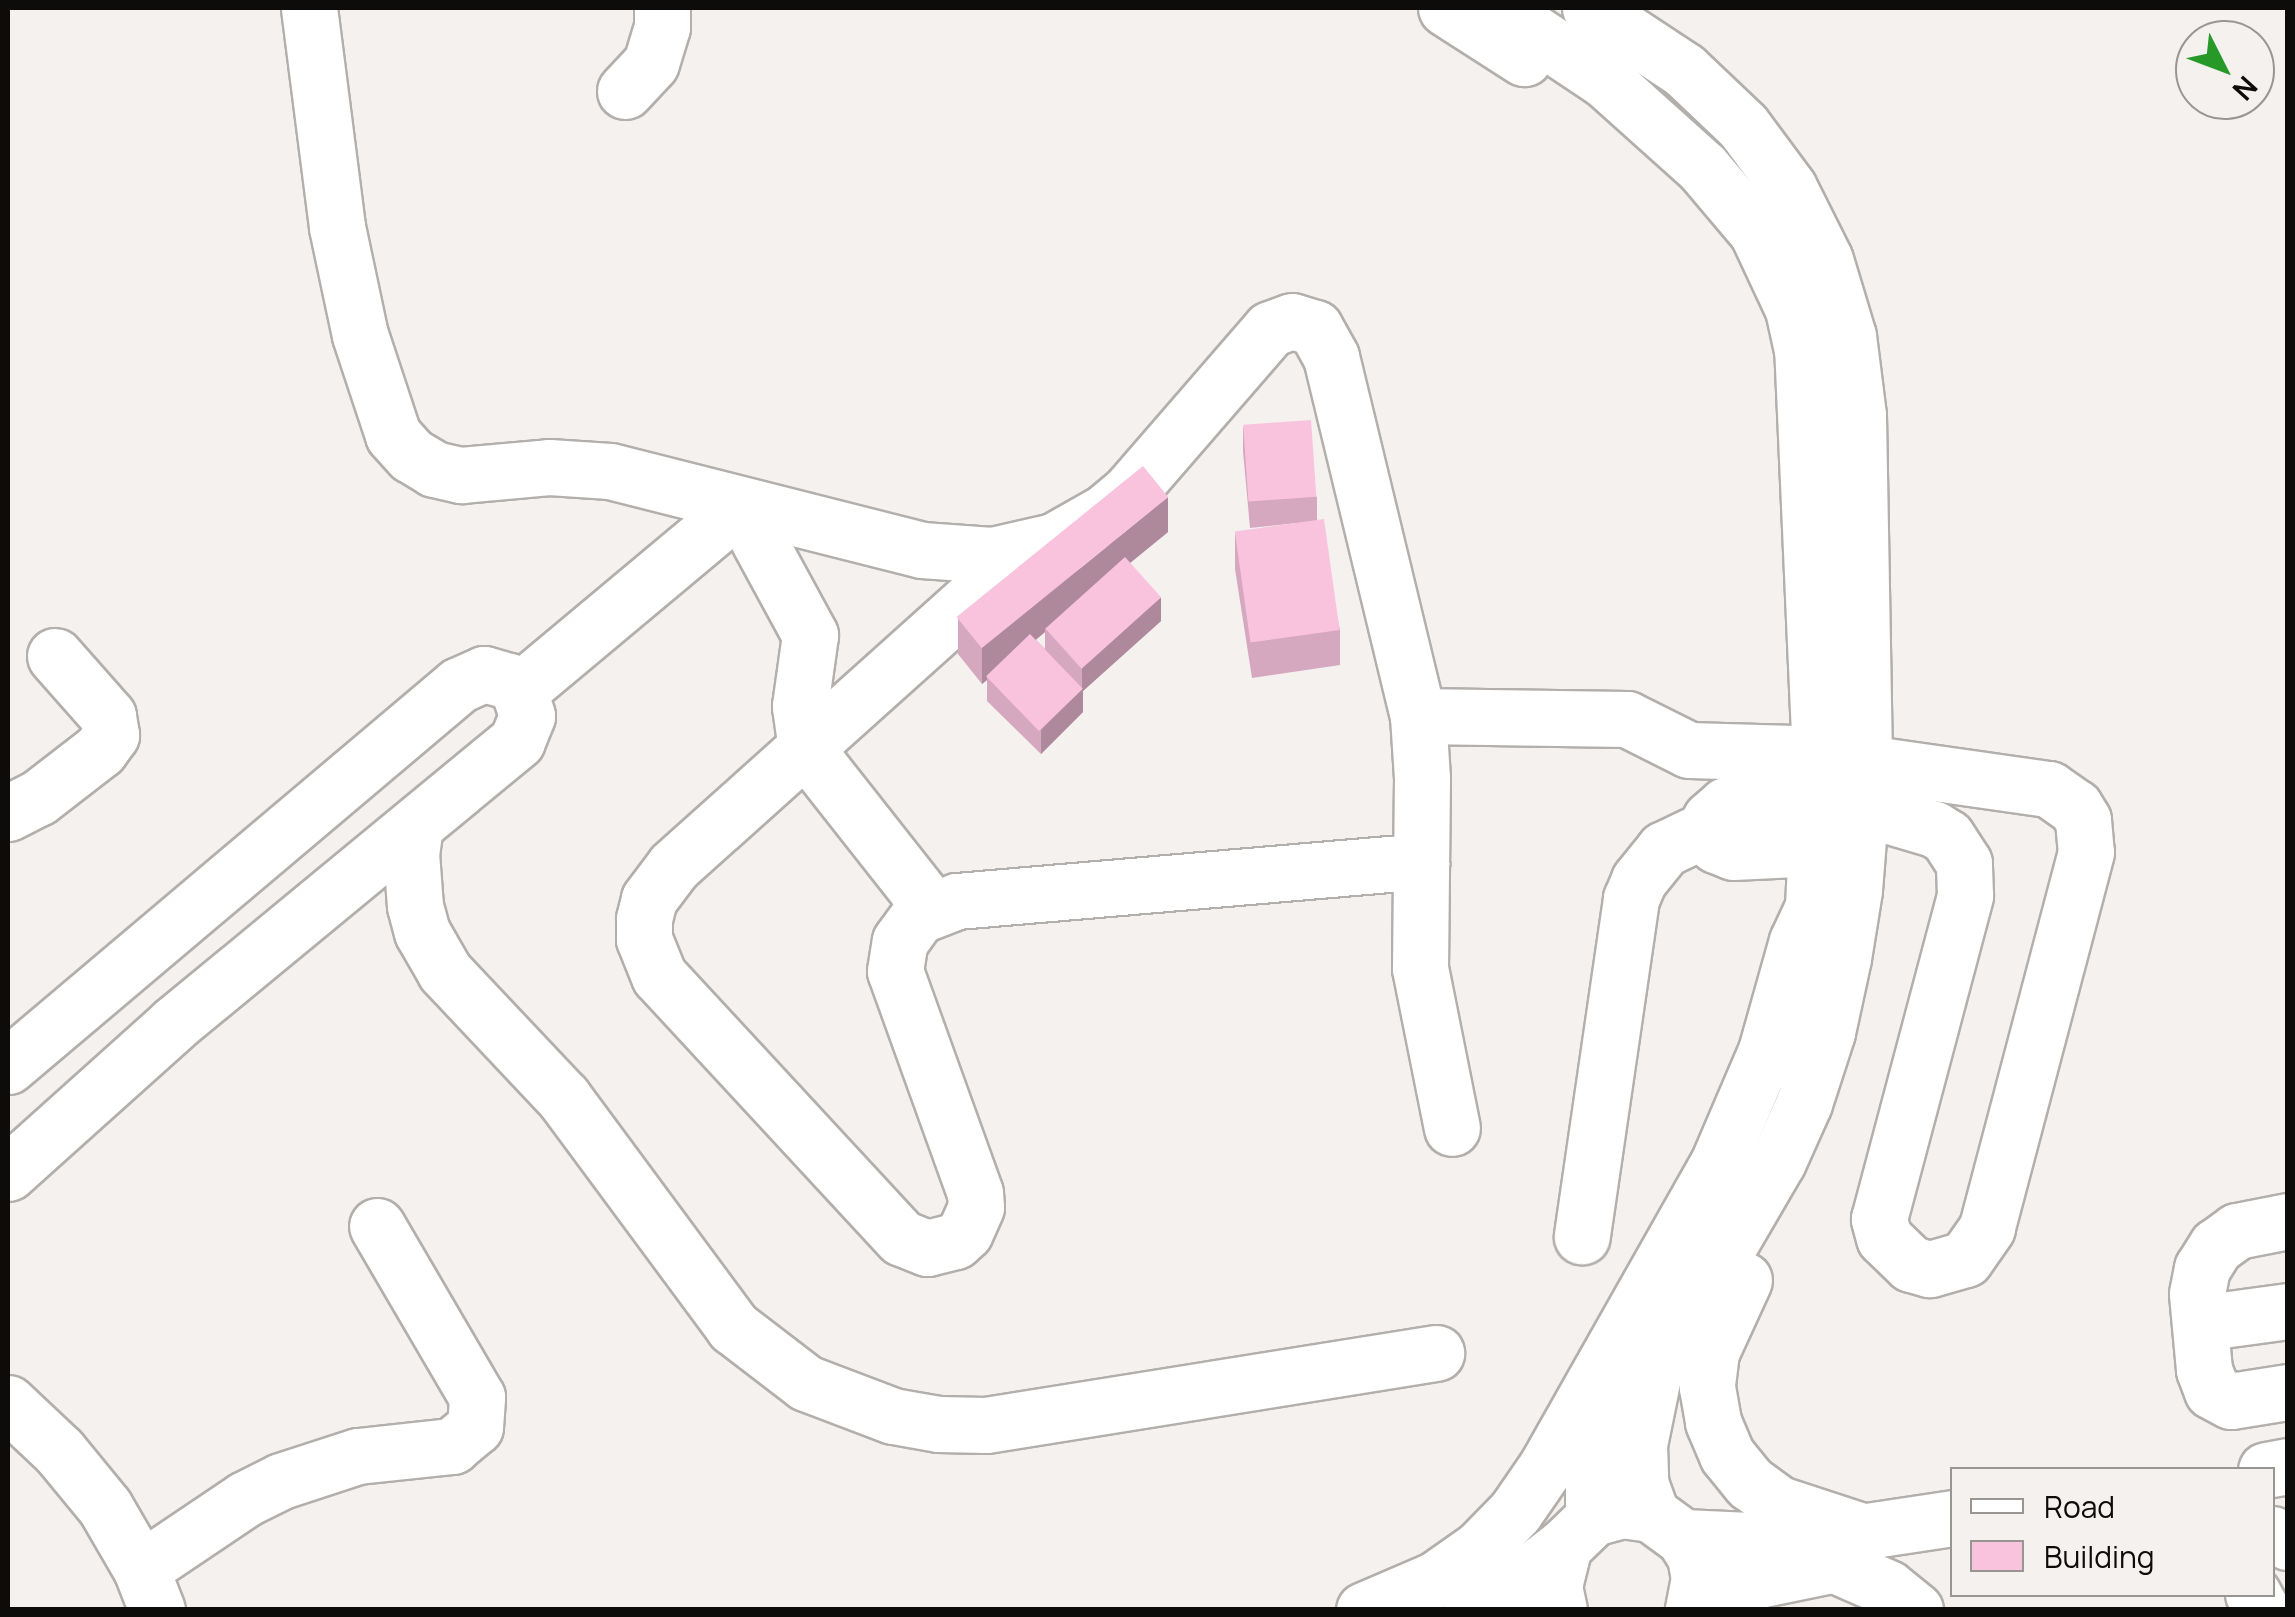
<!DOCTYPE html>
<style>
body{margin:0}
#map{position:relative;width:2295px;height:1617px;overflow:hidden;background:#f4f1ee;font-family:Manrope,sans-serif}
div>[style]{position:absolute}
.roads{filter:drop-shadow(2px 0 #b2afac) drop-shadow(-2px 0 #b2afac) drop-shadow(0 2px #b2afac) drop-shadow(0 -2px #b2afac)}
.minor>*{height:55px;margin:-27.5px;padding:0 27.5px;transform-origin:27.5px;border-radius:27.5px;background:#fff}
.wall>*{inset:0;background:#d6a8bf}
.shaded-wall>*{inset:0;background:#ae889b}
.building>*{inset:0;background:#f9c3de;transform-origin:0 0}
span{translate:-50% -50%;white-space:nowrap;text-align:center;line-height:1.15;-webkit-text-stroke:9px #f4f1ee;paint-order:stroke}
.frame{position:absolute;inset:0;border:10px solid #0d0c0b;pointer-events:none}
.legend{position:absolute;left:1950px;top:1467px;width:325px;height:130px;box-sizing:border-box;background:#f4f1ee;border:2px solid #989593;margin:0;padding:12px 18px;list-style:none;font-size:30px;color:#0d0c0b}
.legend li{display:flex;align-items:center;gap:20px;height:50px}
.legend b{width:50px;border:2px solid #989593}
.north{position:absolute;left:2175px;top:20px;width:100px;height:100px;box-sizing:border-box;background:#f4f1ee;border:2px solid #989593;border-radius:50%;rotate:132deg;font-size:28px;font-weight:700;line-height:40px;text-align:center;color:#0d0c0b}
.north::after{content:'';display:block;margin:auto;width:35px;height:45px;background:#269928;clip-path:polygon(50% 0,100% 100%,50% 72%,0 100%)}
</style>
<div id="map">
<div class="roads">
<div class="minor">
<div style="left:309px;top:8px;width:221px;rotate:82.7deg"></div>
<div style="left:337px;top:227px;width:110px;rotate:78deg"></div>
<div style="left:360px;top:335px;width:105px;rotate:71.7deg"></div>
<div style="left:393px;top:435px;width:27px;rotate:48deg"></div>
<div style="left:411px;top:455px;width:27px;rotate:31deg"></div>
<div style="left:434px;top:469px;width:28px;rotate:13deg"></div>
<div style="left:461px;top:475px;width:88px;rotate:-5.2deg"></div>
<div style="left:549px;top:467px;width:61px;rotate:3.8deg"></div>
<div style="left:610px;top:471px;width:322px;rotate:14.2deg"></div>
<div style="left:922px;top:550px;width:70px;rotate:4.1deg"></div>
<div style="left:992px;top:555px;width:64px;rotate:-12.7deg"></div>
<div style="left:1054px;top:541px;width:59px;rotate:-29.6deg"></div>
<div style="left:1105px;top:512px;width:30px;rotate:-40deg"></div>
<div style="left:1128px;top:493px;width:217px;rotate:-49.1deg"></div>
<div style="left:1270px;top:329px;width:23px;rotate:-20deg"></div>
<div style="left:1292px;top:321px;width:24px;rotate:17deg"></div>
<div style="left:1315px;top:328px;width:33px;rotate:61deg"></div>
<div style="left:1331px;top:357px;width:369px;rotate:76.4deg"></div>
<div style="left:1418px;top:716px;width:62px;rotate:86.3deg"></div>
<div style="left:1422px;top:778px;width:190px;rotate:90.6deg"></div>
<div style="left:1420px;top:968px;width:163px;rotate:78.7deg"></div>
<div style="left:1446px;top:8px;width:93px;rotate:32.7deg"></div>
<div style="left:1590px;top:8px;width:113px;rotate:33.4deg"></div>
<div style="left:1684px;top:70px;width:81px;rotate:43.5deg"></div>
<div style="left:1743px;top:126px;width:77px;rotate:53.4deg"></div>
<div style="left:1789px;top:188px;width:80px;rotate:63.4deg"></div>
<div style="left:1825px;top:260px;width:79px;rotate:73.2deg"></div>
<div style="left:1848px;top:336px;width:80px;rotate:82.8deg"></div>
<div style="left:1858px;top:415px;width:348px;rotate:89deg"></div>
<div style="left:1864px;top:763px;width:127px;rotate:94.5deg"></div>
<div style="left:1854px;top:890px;width:69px;rotate:99.2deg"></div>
<div style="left:1843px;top:958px;width:76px;rotate:102.2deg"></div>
<div style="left:1827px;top:1032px;width:75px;rotate:107.9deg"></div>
<div style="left:1804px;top:1103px;width:64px;rotate:114.1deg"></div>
<div style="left:1778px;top:1161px;width:249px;rotate:120.2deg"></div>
<div style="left:1653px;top:1376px;width:70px;rotate:101.5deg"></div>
<div style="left:1639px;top:1445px;width:38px;rotate:88deg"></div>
<div style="left:1640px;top:1483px;width:33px;rotate:70deg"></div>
<div style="left:625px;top:91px;width:38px;rotate:-47deg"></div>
<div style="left:651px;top:63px;width:38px;rotate:-73deg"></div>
<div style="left:662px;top:27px;width:19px;rotate:-90deg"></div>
<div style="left:1026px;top:550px;width:474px;rotate:138.1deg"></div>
<div style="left:673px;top:867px;width:40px;rotate:127deg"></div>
<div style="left:649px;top:899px;width:21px;rotate:104deg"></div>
<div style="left:644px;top:919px;width:20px;rotate:90deg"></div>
<div style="left:644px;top:939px;width:40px;rotate:68deg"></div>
<div style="left:659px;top:976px;width:357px;rotate:47.2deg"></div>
<div style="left:902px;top:1238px;width:27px;rotate:22deg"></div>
<div style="left:927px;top:1248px;width:29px;rotate:-14deg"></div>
<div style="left:955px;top:1241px;width:13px;rotate:-42deg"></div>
<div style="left:965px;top:1232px;width:27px;rotate:-66deg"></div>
<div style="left:976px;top:1207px;width:14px;rotate:-94deg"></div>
<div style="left:975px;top:1193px;width:236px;rotate:-109.8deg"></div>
<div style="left:895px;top:971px;width:30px;rotate:-81deg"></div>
<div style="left:900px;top:941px;width:31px;rotate:-54deg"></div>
<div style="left:918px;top:916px;width:42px;rotate:-21deg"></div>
<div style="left:957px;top:901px;width:466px;rotate:-4.9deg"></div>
<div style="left:519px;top:691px;width:288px;rotate:-39.9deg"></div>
<div style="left:740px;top:506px;width:147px;rotate:61.5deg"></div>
<div style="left:810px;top:635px;width:72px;rotate:98deg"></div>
<div style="left:800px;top:706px;width:43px;rotate:82.1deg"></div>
<div style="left:806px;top:749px;width:202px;rotate:51.8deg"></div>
<div style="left:1418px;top:716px;width:209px;rotate:0.8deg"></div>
<div style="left:1627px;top:719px;width:69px;rotate:26.6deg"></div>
<div style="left:1689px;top:750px;width:106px;rotate:1.6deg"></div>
<div style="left:1795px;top:753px;width:257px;rotate:8.1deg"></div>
<div style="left:2049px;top:789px;width:32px;rotate:35deg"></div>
<div style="left:2075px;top:807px;width:15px;rotate:58deg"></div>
<div style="left:2083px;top:820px;width:32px;rotate:85deg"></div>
<div style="left:2086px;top:852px;width:389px;rotate:104.8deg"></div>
<div style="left:1987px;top:1228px;width:38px;rotate:125deg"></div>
<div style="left:1965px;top:1259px;width:37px;rotate:164deg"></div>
<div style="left:1929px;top:1269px;width:19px;rotate:-164deg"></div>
<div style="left:1911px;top:1264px;width:37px;rotate:-136deg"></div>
<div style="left:1884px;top:1238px;width:20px;rotate:-105deg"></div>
<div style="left:1879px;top:1219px;width:335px;rotate:-75.1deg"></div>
<div style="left:1965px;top:895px;width:32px;rotate:-92deg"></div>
<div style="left:1964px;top:863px;width:31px;rotate:-123deg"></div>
<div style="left:1947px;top:837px;width:15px;rotate:-148deg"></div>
<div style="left:1934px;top:829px;width:75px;rotate:-163.7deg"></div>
<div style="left:1862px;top:808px;width:43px;rotate:-172.1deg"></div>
<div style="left:1819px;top:802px;width:93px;rotate:178.2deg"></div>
<div style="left:1726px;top:805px;width:21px;rotate:139deg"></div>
<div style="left:1710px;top:819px;width:11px;rotate:112deg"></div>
<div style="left:1706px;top:829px;width:47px;rotate:154.5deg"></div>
<div style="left:1664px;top:849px;width:40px;rotate:129deg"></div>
<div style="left:1639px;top:880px;width:21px;rotate:113deg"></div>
<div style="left:1631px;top:899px;width:341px;rotate:98.3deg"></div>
<div style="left:8px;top:813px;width:34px;rotate:-27deg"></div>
<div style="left:38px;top:798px;width:78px;rotate:-37.7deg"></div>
<div style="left:100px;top:750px;width:19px;rotate:-54deg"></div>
<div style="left:111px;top:735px;width:19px;rotate:-99deg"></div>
<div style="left:108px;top:716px;width:80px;rotate:-131.5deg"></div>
<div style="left:415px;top:826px;width:27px;rotate:98deg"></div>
<div style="left:411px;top:853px;width:53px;rotate:85.7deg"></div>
<div style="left:415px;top:906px;width:27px;rotate:75deg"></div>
<div style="left:422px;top:932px;width:46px;rotate:60.1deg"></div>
<div style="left:445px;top:972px;width:172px;rotate:46.7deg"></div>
<div style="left:563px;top:1097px;width:286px;rotate:53.5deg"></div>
<div style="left:733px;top:1327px;width:92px;rotate:37.5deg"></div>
<div style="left:806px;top:1383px;width:93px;rotate:20.8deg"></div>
<div style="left:893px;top:1416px;width:47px;rotate:9.9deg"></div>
<div style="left:939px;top:1424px;width:47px;rotate:1.2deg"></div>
<div style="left:986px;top:1425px;width:456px;rotate:-9.1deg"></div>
<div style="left:1706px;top:829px;width:19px;rotate:58deg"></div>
<div style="left:1716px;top:845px;width:18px;rotate:22deg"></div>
<div style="left:1733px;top:852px;width:63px;rotate:-2.7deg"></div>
<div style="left:8px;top:1066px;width:590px;rotate:-40.19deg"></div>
<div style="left:459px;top:685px;width:27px;rotate:-24deg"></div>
<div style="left:484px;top:674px;width:26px;rotate:16deg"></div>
<div style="left:509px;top:681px;width:14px;rotate:45deg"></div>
<div style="left:519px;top:691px;width:26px;rotate:72deg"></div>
<div style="left:527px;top:716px;width:27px;rotate:112deg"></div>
<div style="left:517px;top:741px;width:445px;rotate:140.5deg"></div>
<div style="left:174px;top:1024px;width:223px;rotate:138.1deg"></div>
<div style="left:2288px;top:1221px;width:52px;rotate:168.9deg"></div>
<div style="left:2237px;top:1231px;width:26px;rotate:144deg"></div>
<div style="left:2216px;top:1246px;width:26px;rotate:122deg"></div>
<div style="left:2202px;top:1268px;width:26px;rotate:101deg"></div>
<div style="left:2197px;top:1294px;width:76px;rotate:84.7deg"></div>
<div style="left:2204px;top:1370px;width:22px;rotate:69deg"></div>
<div style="left:2212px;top:1391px;width:21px;rotate:28deg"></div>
<div style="left:2231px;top:1401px;width:58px;rotate:-9deg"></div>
<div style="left:1744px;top:1280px;width:79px;rotate:114.6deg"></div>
<div style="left:1711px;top:1352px;width:35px;rotate:97deg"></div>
<div style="left:1707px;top:1387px;width:36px;rotate:80deg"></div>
<div style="left:1713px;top:1422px;width:36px;rotate:67deg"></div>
<div style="left:1727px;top:1455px;width:36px;rotate:51deg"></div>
<div style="left:1750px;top:1483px;width:36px;rotate:36deg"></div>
<div style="left:1779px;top:1504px;width:90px;rotate:18deg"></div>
<div style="left:2200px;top:1323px;width:89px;rotate:-7.8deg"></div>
<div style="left:8px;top:1403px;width:70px;rotate:43.3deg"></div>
<div style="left:59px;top:1451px;width:72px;rotate:50.6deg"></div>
<div style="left:105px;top:1507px;width:72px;rotate:59.9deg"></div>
<div style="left:141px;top:1569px;width:44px;rotate:68.7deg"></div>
<div style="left:2266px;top:1470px;width:22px;rotate:-10deg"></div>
<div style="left:1593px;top:1518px;width:42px;rotate:-90deg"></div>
<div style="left:1593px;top:1476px;width:94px;rotate:-78.9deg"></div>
<div style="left:2272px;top:1534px;width:18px;rotate:27deg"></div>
<div style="left:1683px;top:1537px;width:111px;rotate:2.6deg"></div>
<div style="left:1794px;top:1542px;width:160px;rotate:-8.6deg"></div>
<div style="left:1833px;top:1564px;width:60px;rotate:23.6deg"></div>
<div style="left:1888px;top:1588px;width:35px;rotate:39deg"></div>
<div style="left:141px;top:1569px;width:125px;rotate:-33.9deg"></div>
<div style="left:245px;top:1499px;width:40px;rotate:-26.6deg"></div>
<div style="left:281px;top:1481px;width:81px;rotate:-18deg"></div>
<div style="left:358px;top:1456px;width:95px;rotate:-6.1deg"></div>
<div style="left:452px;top:1446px;width:30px;rotate:-40deg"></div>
<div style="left:475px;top:1427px;width:30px;rotate:-86deg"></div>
<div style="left:477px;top:1397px;width:198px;rotate:-120.3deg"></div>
<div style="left:2253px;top:1594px;width:18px;rotate:61deg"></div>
<div style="left:1364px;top:1610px;width:78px;rotate:-23.3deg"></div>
<div style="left:1436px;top:1579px;width:54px;rotate:-35.2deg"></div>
<div style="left:1480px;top:1548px;width:50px;rotate:-45.8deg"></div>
<div style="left:1515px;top:1512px;width:55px;rotate:-55.4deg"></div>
<div style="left:1546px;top:1467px;width:349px;rotate:-60.5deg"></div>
<div style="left:1718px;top:1163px;width:122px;rotate:-66.8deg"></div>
<div style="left:1766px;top:1051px;width:114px;rotate:-74.3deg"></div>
<div style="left:1797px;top:941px;width:38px;rotate:-65deg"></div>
<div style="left:1813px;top:906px;width:149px;rotate:-87.3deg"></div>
<div style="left:1820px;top:757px;width:407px;rotate:-92.5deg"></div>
<div style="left:1802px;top:350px;width:42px;rotate:-102.4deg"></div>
<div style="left:1793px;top:309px;width:85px;rotate:-115.1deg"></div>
<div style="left:1757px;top:232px;width:85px;rotate:-130.2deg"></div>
<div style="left:1702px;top:167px;width:130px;rotate:-138.1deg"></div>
<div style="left:1605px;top:80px;width:130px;rotate:-146.3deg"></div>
<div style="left:1470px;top:1610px;width:52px;rotate:-30deg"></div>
<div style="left:1515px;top:1584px;width:62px;rotate:-37.8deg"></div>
<div style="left:1559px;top:1610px;width:25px;rotate:-102deg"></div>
<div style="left:1554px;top:1586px;width:41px;rotate:-76deg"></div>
<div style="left:1564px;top:1546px;width:40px;rotate:-44deg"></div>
<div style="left:1593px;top:1518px;width:30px;rotate:-15deg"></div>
<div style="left:1622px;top:1510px;width:29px;rotate:8deg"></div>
<div style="left:1651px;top:1514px;width:39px;rotate:36deg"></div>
<div style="left:1683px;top:1537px;width:22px;rotate:58deg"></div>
<div style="left:1695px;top:1556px;width:22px;rotate:80deg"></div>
<div style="left:1699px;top:1578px;width:33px;rotate:101deg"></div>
<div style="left:1703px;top:1610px;width:63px;rotate:-28.6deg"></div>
<div style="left:1758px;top:1580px;width:69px;rotate:-11.6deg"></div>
</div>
</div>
<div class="wall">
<div style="clip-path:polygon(1243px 427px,1317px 497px,1317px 520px,1340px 630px,1340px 665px,1252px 678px,1235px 569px,1235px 534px,1307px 522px,1250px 528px,1243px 451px)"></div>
<div style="clip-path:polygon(evenodd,1168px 532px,1130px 563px,1161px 621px,1083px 691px,1083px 712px,1041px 754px,987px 701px,987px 680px,982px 684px,958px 654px,958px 619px,1168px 532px,1045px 632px,1045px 649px,1036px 640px,1045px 632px)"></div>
</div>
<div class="shaded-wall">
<div style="clip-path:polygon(1168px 497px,1168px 532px,1048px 630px,1045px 628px,1045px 632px,989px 678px,987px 677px,987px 680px,982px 684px,982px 648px)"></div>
<div style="clip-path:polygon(1161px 597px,1161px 621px,1083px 691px,1083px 712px,1041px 754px,1041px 730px,1082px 689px,1082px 668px)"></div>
</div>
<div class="building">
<div style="left:1311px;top:420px;width:77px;height:68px;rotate:86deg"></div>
<div style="left:1143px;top:466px;width:40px;height:240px;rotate:51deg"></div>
<div style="left:1324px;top:519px;width:112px;height:90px;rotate:82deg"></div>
<div style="left:1125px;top:557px;width:54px;height:107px;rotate:48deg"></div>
<div style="left:1030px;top:634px;width:76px;height:61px;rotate:46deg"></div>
</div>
<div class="frame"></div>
<ul class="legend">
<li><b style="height:12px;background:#fff"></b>Road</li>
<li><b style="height:28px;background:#f9c3de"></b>Building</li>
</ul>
<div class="north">N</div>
</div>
